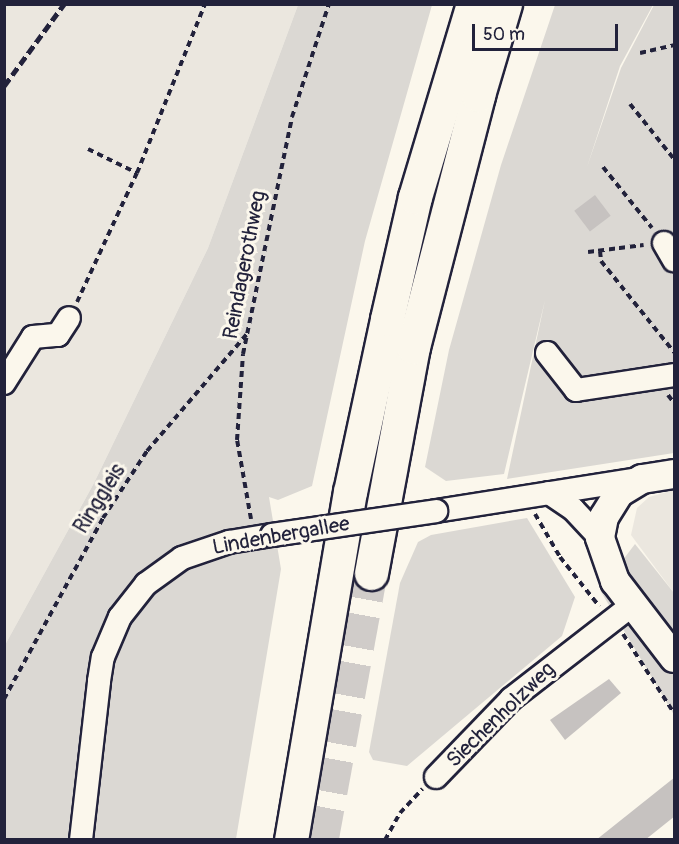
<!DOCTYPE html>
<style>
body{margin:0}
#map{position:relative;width:679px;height:844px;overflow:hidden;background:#fbf7ec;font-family:Pangolin,sans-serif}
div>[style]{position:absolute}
.built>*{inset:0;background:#ebe7df}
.green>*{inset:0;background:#dbd8d3}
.building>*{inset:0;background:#c6c2c0;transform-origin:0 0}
.highway-tunnel>*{height:33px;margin-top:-16.5px;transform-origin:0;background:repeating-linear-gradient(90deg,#d0ccc9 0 33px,transparent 0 49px)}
.path>*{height:4px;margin-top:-2px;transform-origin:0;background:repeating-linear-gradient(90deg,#22223b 0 6px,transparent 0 10.5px)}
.roads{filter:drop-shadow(2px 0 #22223b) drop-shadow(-2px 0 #22223b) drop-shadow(0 2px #22223b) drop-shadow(0 -2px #22223b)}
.minor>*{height:22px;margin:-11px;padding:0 11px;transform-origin:11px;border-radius:11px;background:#fbf7ec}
.major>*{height:28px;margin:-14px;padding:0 14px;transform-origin:14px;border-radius:14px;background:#fbf7ec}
.highway>*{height:33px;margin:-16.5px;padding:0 16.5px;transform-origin:16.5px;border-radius:16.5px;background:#fbf7ec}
.rail>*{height:4.5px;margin-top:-2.25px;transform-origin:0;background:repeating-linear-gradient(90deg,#22223b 0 9px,transparent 0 13.5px)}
.bridges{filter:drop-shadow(2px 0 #22223b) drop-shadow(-2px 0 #22223b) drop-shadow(0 2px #22223b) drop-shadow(0 -2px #22223b)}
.minor-bridge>*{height:22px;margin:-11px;padding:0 11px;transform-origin:11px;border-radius:11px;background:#fbf7ec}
span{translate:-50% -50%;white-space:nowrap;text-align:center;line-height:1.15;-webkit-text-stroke:6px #fbf7ec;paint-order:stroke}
.street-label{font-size:21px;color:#22223b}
.frame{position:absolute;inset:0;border:6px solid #22223b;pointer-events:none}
.scale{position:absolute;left:472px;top:24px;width:146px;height:27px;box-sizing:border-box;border:3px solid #22223b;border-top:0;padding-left:8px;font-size:18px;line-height:21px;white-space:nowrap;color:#22223b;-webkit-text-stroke:4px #fbf7ec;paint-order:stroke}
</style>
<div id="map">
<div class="built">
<div style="clip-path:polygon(5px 5px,298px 5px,208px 248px,94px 483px,5px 645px)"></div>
<div style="clip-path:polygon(674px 490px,674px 593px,631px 535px,637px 508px,649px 497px)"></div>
</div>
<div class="green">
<div style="clip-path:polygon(298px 5px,432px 5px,365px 241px,312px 486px,278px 500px,269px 497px,281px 569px,236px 839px,5px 840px,5px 645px,94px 483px,208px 248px)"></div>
<div style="clip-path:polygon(555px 5px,653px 5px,620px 66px,587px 167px,621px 68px,654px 5px,674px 5px,674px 453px,507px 479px,545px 300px,504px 474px,446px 481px,425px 467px,449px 350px,501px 165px)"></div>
<div style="clip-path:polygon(527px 518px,575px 597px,562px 636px,407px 766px,373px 760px,369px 752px,400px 583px,418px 542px,431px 535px)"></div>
<div style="clip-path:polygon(635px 544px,674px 593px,674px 715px,600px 590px)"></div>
</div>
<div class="building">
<div style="left:595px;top:195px;width:26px;height:26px;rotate:53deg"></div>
<div style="clip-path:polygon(609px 679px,621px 693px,565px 740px,550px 720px)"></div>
<div style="clip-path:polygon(675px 777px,675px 816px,645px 840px,596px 840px)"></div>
</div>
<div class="highway-tunnel">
<div style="left:322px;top:840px;width:271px;rotate:-79.6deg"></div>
</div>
<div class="path">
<div style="left:640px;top:53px;width:35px;rotate:-13deg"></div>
<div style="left:630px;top:104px;width:70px;rotate:51.3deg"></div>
<div style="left:88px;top:149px;width:55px;rotate:26.1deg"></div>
<div style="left:137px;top:173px;width:182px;rotate:-68.1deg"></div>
<div style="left:603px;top:167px;width:78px;rotate:51.2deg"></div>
<div style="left:600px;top:251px;width:10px;rotate:84deg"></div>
<div style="left:601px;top:261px;width:117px;rotate:51.3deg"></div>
<div style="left:588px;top:252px;width:56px;rotate:-7.1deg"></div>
<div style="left:77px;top:302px;width:142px;rotate:-65.1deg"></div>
<div style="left:668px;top:395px;width:10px;rotate:53deg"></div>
<div style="left:535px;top:514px;width:50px;rotate:59.8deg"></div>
<div style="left:560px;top:557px;width:63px;rotate:51.5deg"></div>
<div style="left:251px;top:519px;width:80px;rotate:-100deg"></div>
<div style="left:237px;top:440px;width:86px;rotate:-86deg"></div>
<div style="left:243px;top:354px;width:242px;rotate:-78.3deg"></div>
<div style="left:292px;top:117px;width:119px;rotate:-71.9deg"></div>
<div style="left:623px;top:634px;width:94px;rotate:57.2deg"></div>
<div style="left:4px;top:699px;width:206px;rotate:-61.3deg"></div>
<div style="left:103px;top:518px;width:80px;rotate:-56.7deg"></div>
<div style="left:147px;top:451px;width:154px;rotate:-49.5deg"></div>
<div style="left:385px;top:840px;width:31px;rotate:-61deg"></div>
<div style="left:400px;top:813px;width:33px;rotate:-47deg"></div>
</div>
<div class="roads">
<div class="minor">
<div style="left:664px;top:243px;width:20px;rotate:60deg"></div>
<div style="left:547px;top:353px;width:47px;rotate:51.9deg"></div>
<div style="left:576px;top:390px;width:99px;rotate:-8.7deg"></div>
<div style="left:4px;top:383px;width:54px;rotate:-57.8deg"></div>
<div style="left:33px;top:337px;width:25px;rotate:-5deg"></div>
<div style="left:58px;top:335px;width:20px;rotate:-57deg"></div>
<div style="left:549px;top:493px;width:29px;rotate:34deg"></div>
<div style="left:573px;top:509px;width:40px;rotate:47deg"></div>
<div style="left:436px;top:511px;width:206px;rotate:-9deg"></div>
<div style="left:436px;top:777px;width:108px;rotate:-46.1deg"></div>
<div style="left:511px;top:699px;width:153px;rotate:-37.8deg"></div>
<div style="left:81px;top:840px;width:160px;rotate:-83.5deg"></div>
<div style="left:99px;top:681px;width:24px;rotate:-81deg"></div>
<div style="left:103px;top:657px;width:43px;rotate:-67deg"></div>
<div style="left:120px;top:617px;width:42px;rotate:-51.8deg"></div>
<div style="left:146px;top:584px;width:44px;rotate:-35.8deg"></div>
<div style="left:182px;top:558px;width:50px;rotate:-18.8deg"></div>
<div style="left:229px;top:542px;width:44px;rotate:-9.2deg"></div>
</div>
<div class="major">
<div style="left:674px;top:474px;width:32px;rotate:171deg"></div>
<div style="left:642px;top:479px;width:27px;rotate:149deg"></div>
<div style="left:619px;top:493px;width:28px;rotate:122deg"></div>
<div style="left:604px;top:517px;width:21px;rotate:101deg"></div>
<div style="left:600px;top:538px;width:46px;rotate:70.8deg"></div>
<div style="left:615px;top:581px;width:97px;rotate:52.5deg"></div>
</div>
<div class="highway">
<div style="left:371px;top:573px;width:230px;rotate:-79.5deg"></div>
<div style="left:413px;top:347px;width:260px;rotate:-75.5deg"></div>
<div style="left:478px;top:95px;width:95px;rotate:-73.5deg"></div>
<div style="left:291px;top:840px;width:353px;rotate:-80.4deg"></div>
<div style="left:350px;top:492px;width:177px;rotate:-77.9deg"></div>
<div style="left:387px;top:319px;width:125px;rotate:-77.1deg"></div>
<div style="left:415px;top:197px;width:202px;rotate:-73.3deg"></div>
</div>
</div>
<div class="rail">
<div style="left:4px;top:86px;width:102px;rotate:-53.8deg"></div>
</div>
<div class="bridges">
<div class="minor-bridge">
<div style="left:272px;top:535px;width:166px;rotate:-8.3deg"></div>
</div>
</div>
<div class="street-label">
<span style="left:245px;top:265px;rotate:-79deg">Reindagerothweg</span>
<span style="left:100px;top:499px;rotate:-58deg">Ringgleis</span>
<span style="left:281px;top:536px;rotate:-10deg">Lindenbergallee</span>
<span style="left:501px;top:715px;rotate:-44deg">Siechenholzweg</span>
</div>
<div class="frame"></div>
<div class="scale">50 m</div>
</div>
